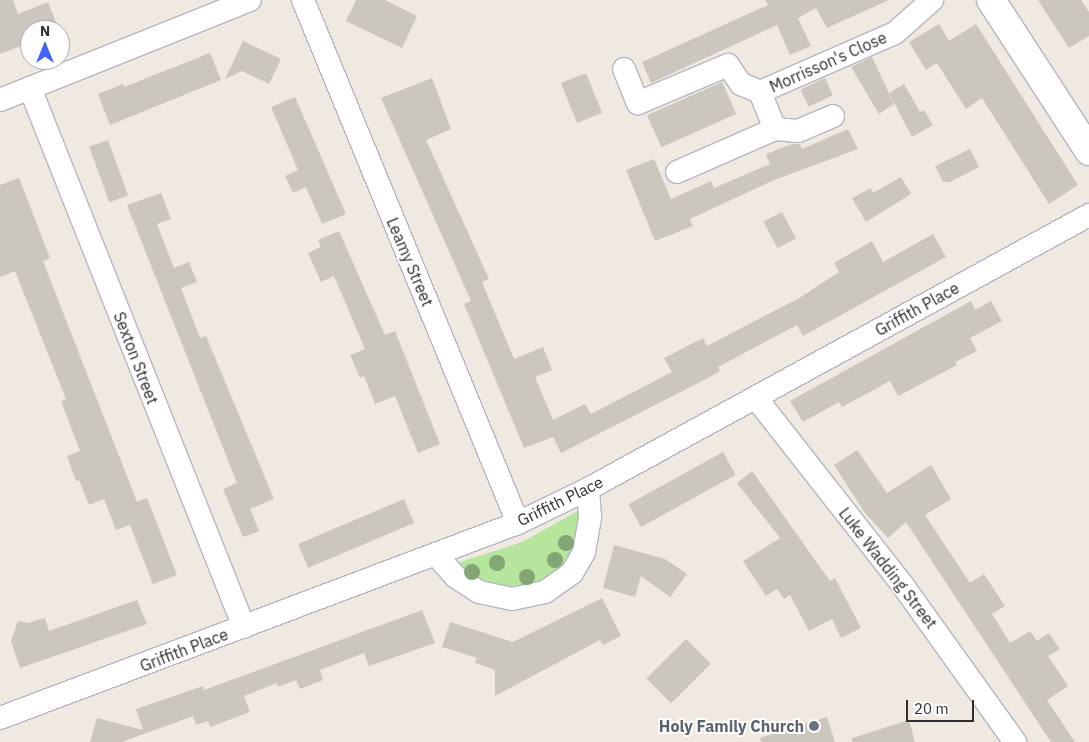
<!DOCTYPE html>
<style>
body{margin:0}
#map{position:relative;width:1089px;height:742px;overflow:hidden;background:#efe9e1;font-family:"IBM Plex Sans",sans-serif}
div>[style]{position:absolute}
.green>*{inset:0;background:#b6e59e}
.building>*{inset:0;background:#cbc7bf;transform-origin:0 0}
.roads{filter:drop-shadow(1px 0 #b4b7c1) drop-shadow(-1px 0 #b4b7c1) drop-shadow(0 1px #b4b7c1) drop-shadow(0 -1px #b4b7c1)}
.minor>*{height:22px;margin:-11px;padding:0 11px;transform-origin:11px;border-radius:11px;background:#fff}
.secondary>*{height:28px;margin:-14px;padding:0 14px;transform-origin:14px;border-radius:14px;background:#fff}
.trees>*{width:16px;height:16px;margin:-8px;border-radius:50%;background:#84a574}
.dots>*{width:14px;height:14px;translate:-50% -50%;box-sizing:border-box;border:2px solid #fff;border-radius:50%}
span{translate:-50% -50%;white-space:nowrap;text-align:center;line-height:1.15;-webkit-text-stroke:4px #fff;paint-order:stroke}
.street-label{font-size:16px;color:#2e2e2e}
.worship-label{font-size:16px;color:#5b616d;font-weight:700}
.right{translate:-100% -50%;text-align:right}
.north{position:absolute;left:20px;top:20px;width:50px;height:50px;box-sizing:border-box;background:#fff;border:1px solid #ababab;border-radius:50%;rotate:0deg;font-size:14px;font-weight:700;line-height:20px;text-align:center;color:#2e2e2e}
.north::after{content:'';display:block;margin:auto;width:18px;height:22px;background:#4264fb;clip-path:polygon(50% 0,100% 100%,50% 72%,0 100%)}
.scale{position:absolute;left:906px;top:700px;width:68px;height:22px;box-sizing:border-box;border:2px solid #2e2e2e;border-top:0;padding-left:6px;font-size:15px;line-height:18px;white-space:nowrap;color:#2e2e2e;-webkit-text-stroke:4px #fff;paint-order:stroke}
</style>
<div id="map">
<div class="green">
<div style="clip-path:polygon(583px 508px,579px 542px,567px 564px,551px 579px,527px 589px,500px 588px,470px 576px,457px 563px,522px 542px)"></div>
</div>
<div class="building">
<div style="clip-path:polygon(0 0,13px 0,18px 14px,48px 2px,59px 30px,24px 30px,29px 43px,0 54px)"></div>
<div style="clip-path:polygon(356px 0,385px 0,417px 16px,402px 48px,346px 21px)"></div>
<div style="clip-path:polygon(765px 0,889px 0,827px 28px,816px 8px,798px 18px,811px 46px,790px 55px,777px 25px,651px 83px,642px 62px,768px 5px)"></div>
<div style="clip-path:polygon(1038px 0,1081px 0,1089px 12px,1089px 36px,1069px 48px)"></div>
<div style="clip-path:polygon(939px 24px,949px 41px,976px 24px,1078px 185px,1049px 204px,982px 98px,966px 109px,937px 63px,926px 70px,909px 42px)"></div>
<div style="clip-path:polygon(243px 41px,281px 59px,269px 84px,242px 71px,225px 79px)"></div>
<div style="clip-path:polygon(210px 53px,221px 80px,110px 125px,98px 94px,123px 84px,124px 87px)"></div>
<div style="clip-path:polygon(872px 57px,894px 104px,879px 114px,851px 67px)"></div>
<div style="left:586px;top:73px;width:43px;height:27px;rotate:68deg"></div>
<div style="clip-path:polygon(432px 78px,451px 129px,426px 140px,489px 279px,482px 282px,514px 359px,543px 347px,552px 370px,535px 377px,553px 420px,585px 404px,591px 414px,672px 372px,664px 358px,703px 338px,707px 346px,801px 297px,839px 272px,834px 263px,872px 241px,883px 262px,933px 234px,946px 257px,803px 336px,797px 325px,718px 367px,720px 371px,708px 378px,561px 453px,553px 437px,524px 448px,464px 304px,471px 301px,381px 98px)"></div>
<div style="left:825px;top:78px;width:19px;height:27px;rotate:65deg"></div>
<div style="left:722px;top:82px;width:35px;height:82px;rotate:66deg"></div>
<div style="clip-path:polygon(904px 84px,920px 112px,924px 110px,933px 125px,912px 137px,889px 93px)"></div>
<div style="clip-path:polygon(295px 97px,346px 214px,322px 224px,306px 187px,293px 193px,285px 176px,298px 170px,271px 107px)"></div>
<div style="clip-path:polygon(848px 129px,858px 149px,774px 180px,690px 219px,693px 226px,655px 241px,626px 170px,654px 159px,671px 199px,711px 181px,714px 188px,770px 164px,766px 154px,792px 144px,800px 144px,802px 149px)"></div>
<div style="left:108px;top:140px;width:59px;height:20px;rotate:70deg"></div>
<div style="clip-path:polygon(970px 149px,979px 167px,950px 182px,943px 182px,935px 166px)"></div>
<div style="clip-path:polygon(901px 177px,911px 194px,866px 222px,852px 198px,871px 188px,873px 193px)"></div>
<div style="clip-path:polygon(19px 178px,50px 258px,43px 261px,137px 502px,147px 498px,177px 575px,153px 584px,130px 525px,116px 530px,104px 499px,89px 505px,79px 480px,76px 481px,67px 456px,80px 451px,61px 401px,66px 399px,15px 271px,0 277px,0 185px)"></div>
<div style="clip-path:polygon(161px 193px,171px 219px,157px 224px,174px 268px,189px 262px,197px 282px,181px 288px,200px 338px,206px 336px,274px 499px,250px 509px,259px 531px,243px 537px,223px 489px,237px 483px,127px 205px)"></div>
<div style="left:782px;top:212px;width:30px;height:21px;rotate:62deg"></div>
<div style="clip-path:polygon(339px 231px,385px 335px,395px 331px,440px 444px,418px 453px,395px 396px,375px 404px,364px 376px,360px 378px,350px 355px,365px 349px,334px 276px,321px 282px,308px 253px,321px 247px,318px 240px)"></div>
<div style="clip-path:polygon(971px 301px,975px 310px,991px 301px,1002px 321px,970px 338px,977px 351px,955px 362px,957px 365px,898px 396px,890px 381px,842px 407px,839px 402px,803px 422px,790px 401px)"></div>
<div style="clip-path:polygon(857px 450px,887px 493px,931px 465px,951px 499px,925px 515px,970px 583px,984px 574px,1005px 606px,992px 614px,1010px 643px,1030px 631px,1037px 641px,1049px 633px,1060px 649px,1048px 656px,1068px 686px,1047px 700px,1075px 742px,1051px 742px,906px 522px,888px 538px,865px 513px,834px 465px)"></div>
<div style="left:723px;top:452px;width:26px;height:108px;rotate:61deg"></div>
<div style="clip-path:polygon(752px 471px,830px 581px,835px 578px,861px 628px,841px 638px,832px 619px,809px 631px,790px 595px,784px 599px,777px 589px,766px 596px,743px 561px,780px 538px,737px 483px)"></div>
<div style="left:404px;top:499px;width:26px;height:115px;rotate:67deg"></div>
<div style="clip-path:polygon(614px 545px,665px 559px,687px 574px,670px 597px,641px 576px,635px 597px,603px 588px)"></div>
<div style="clip-path:polygon(602px 598px,621px 636px,603px 645px,600px 640px,495px 696px,495px 670px,475px 663px,477px 658px,442px 647px,450px 622px,513px 642px)"></div>
<div style="clip-path:polygon(137px 600px,147px 624px,20px 668px,11px 641px,18px 621px,28px 623px,45px 618px,49px 631px)"></div>
<div style="clip-path:polygon(422px 610px,435px 643px,369px 666px,364px 653px,320px 670px,323px 680px,300px 689px,296px 680px,278px 687px,277px 683px,244px 696px,250px 712px,210px 727px,208px 721px,196px 725px,193px 716px,122px 742px,90px 742px,97px 718px,143px 730px,136px 709px,203px 686px,204px 690px)"></div>
<div style="left:686px;top:639px;width:35px;height:56px;rotate:45deg"></div>
<div style="clip-path:polygon(827px 717px,835px 742px,761px 742px,760px 738px)"></div>
<div style="clip-path:polygon(909px 720px,915px 742px,852px 742px,852px 738px)"></div>
</div>
<div class="roads">
<div class="minor">
<div style="left:303px;top:0;width:565px;rotate:67.65deg"></div>
<div style="left:624px;top:69px;width:37px;rotate:68deg"></div>
<div style="left:638px;top:103px;width:98px;rotate:-22.9deg"></div>
<div style="left:728px;top:65px;width:23px;rotate:56deg"></div>
<div style="left:741px;top:84px;width:21px;rotate:23deg"></div>
<div style="left:760px;top:92px;width:40px;rotate:68deg"></div>
<div style="left:775px;top:129px;width:107px;rotate:156.3deg"></div>
<div style="left:30px;top:88px;width:580px;rotate:68.35deg"></div>
<div style="left:760px;top:92px;width:147px;rotate:-23.6deg"></div>
<div style="left:895px;top:33px;width:50px;rotate:-41.7deg"></div>
<div style="left:0;top:100px;width:269px;rotate:-21.8deg"></div>
<div style="left:775px;top:129px;width:23px;rotate:5deg"></div>
<div style="left:798px;top:131px;width:38px;rotate:-23deg"></div>
<div style="left:756px;top:398px;width:240px;rotate:51.9deg"></div>
<div style="left:904px;top:587px;width:191px;rotate:54.4deg"></div>
<div style="left:437px;top:556px;width:28px;rotate:48deg"></div>
<div style="left:456px;top:577px;width:27px;rotate:33deg"></div>
<div style="left:479px;top:592px;width:34px;rotate:12deg"></div>
<div style="left:512px;top:599px;width:34px;rotate:-12deg"></div>
<div style="left:545px;top:592px;width:33px;rotate:-35deg"></div>
<div style="left:572px;top:573px;width:24px;rotate:-60deg"></div>
<div style="left:584px;top:552px;width:36px;rotate:-80deg"></div>
<div style="left:590px;top:517px;width:28px;rotate:-94deg"></div>
<div style="left:0;top:718px;width:553px;rotate:-20.63deg"></div>
<div style="left:518px;top:523px;width:78px;rotate:-25.9deg"></div>
<div style="left:588px;top:489px;width:571px;rotate:-28.67deg"></div>
</div>
<div class="secondary">
<div style="left:991px;top:0;width:180px;rotate:57deg"></div>
</div>
</div>
<div class="trees">
<div style="left:566px;top:543px"></div>
<div style="left:555px;top:560px"></div>
<div style="left:497px;top:563px"></div>
<div style="left:472px;top:572px"></div>
<div style="left:527px;top:577px"></div>
</div>
<div class="dots">
<div style="left:814px;top:726px;background:#6b7280"></div>
</div>
<div class="street-label">
<span style="left:828px;top:62px;rotate:-24deg">Morrisson's Close</span>
<span style="left:410px;top:262px;rotate:67deg">Leamy Street</span>
<span style="left:917px;top:309px;rotate:-29deg">Griffith Place</span>
<span style="left:136px;top:358px;rotate:69deg">Sexton Street</span>
<span style="left:560px;top:501px;rotate:-26deg">Griffith Place</span>
<span style="left:888px;top:568px;rotate:52deg">Luke Wadding Street</span>
<span style="left:184px;top:650px;rotate:-21deg">Griffith Place</span>
</div>
<div class="worship-label">
<span class="right" style="left:804px;top:726px">Holy Family Church</span>
</div>
<div class="north">N</div>
<div class="scale">20 m</div>
</div>
